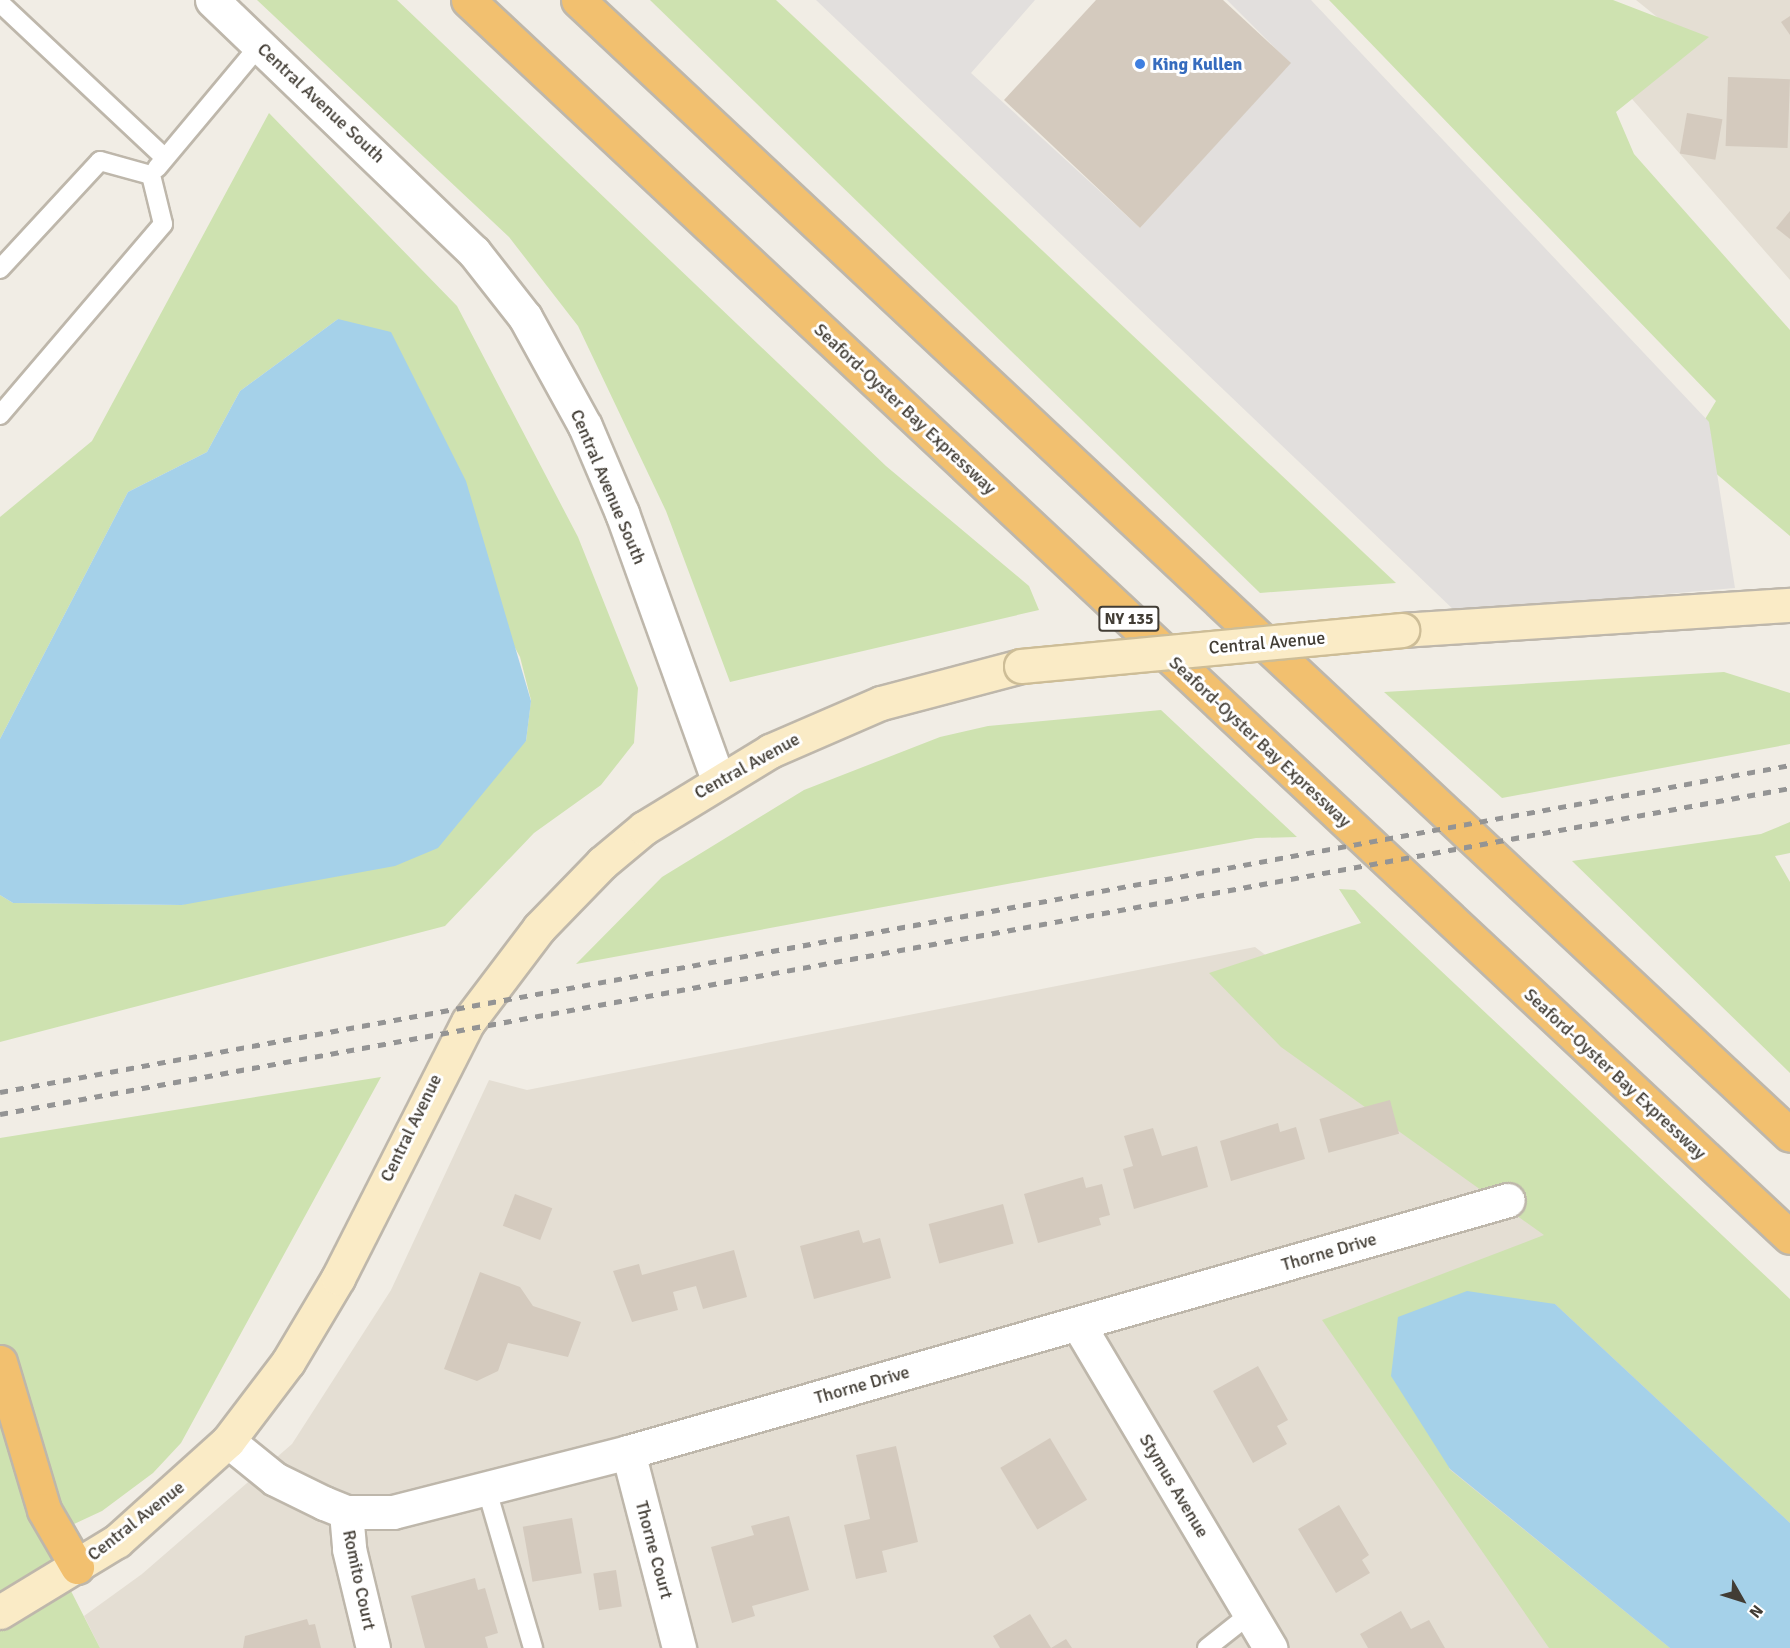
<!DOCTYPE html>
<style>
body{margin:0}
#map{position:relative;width:1790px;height:1648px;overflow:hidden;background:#f1ede5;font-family:Signika,sans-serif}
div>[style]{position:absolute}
.residential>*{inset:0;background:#e4ded3}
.green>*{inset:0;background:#cee2b0}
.parking>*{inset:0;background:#e2dfdd}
.water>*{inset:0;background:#a5d1e9}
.building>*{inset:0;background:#d4cabe;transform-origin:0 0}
.roads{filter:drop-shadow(2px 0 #beb7ab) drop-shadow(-2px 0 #beb7ab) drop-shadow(0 2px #beb7ab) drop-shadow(0 -2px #beb7ab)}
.lane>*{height:18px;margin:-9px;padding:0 9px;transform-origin:9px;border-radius:9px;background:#fff}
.street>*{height:33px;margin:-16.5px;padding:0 16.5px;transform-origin:16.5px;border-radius:16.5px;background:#fff}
.secondary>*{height:33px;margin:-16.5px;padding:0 16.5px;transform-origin:16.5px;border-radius:16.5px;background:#faebc6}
.highway>*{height:33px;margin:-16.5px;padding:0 16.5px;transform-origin:16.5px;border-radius:16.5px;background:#f2c06f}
.rail>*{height:4.5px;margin-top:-2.25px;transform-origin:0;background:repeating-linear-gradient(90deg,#949494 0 8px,transparent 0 16px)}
.bridges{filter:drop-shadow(2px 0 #cdbd97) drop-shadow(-2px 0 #cdbd97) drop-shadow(0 2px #cdbd97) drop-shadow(0 -2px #cdbd97)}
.secondary-bridge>*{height:33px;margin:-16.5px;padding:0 16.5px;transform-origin:16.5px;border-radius:16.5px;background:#faebc6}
.dots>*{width:16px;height:16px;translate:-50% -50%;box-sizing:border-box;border:3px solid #fff;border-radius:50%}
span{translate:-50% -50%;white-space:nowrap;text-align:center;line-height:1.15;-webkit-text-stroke:6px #fff;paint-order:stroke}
.shield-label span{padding:2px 4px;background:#fff;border:2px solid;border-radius:4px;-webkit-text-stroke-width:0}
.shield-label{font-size:16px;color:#423d35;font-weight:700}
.shop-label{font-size:18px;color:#366cbe;font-weight:700}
.left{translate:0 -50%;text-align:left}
.street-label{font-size:18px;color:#423d35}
.north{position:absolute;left:1712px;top:1570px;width:60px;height:60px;-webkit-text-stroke:4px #fff;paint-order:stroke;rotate:129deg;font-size:16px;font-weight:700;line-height:24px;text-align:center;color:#423d35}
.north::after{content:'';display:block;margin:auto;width:21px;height:27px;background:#423d35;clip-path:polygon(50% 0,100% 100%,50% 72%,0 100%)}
</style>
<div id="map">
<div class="residential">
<div style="clip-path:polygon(1636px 0,1790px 0,1790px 280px,1619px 84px,1687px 41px)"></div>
<div style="clip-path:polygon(1255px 947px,1368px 1033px,1790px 1409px,1790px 1648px,100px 1648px,84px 1616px,142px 1574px,292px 1444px,391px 1290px,489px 1080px,527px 1090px)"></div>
</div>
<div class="green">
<div style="clip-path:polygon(257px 0,397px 0,886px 466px,1029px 586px,1039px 610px,730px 682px,666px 511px,578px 326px,509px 237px)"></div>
<div style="clip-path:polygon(650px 0,776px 0,1396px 583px,1260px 593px)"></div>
<div style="clip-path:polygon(1329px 0,1613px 0,1709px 37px,1616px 112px,1634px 154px,1790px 330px,1790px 536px,1687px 449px,1716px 401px)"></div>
<div style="clip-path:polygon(269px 113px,457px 306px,578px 537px,638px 688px,634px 743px,601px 785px,534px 833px,445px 926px,0 1042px,0 895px,13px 903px,182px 905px,526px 741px,531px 700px,520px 657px,338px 319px,240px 391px,207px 452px,128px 492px,0 739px,0 517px,92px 441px)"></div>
<div style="clip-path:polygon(1724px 672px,1790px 693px,1790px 744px,1502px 798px,1384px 692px)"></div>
<div style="clip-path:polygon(1161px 710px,1297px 837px,1256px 838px,576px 964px,662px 877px,804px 790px,940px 737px,988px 726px)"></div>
<div style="clip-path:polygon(1790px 822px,1790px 853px,1775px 856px,1790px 882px,1790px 1073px,1572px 861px,1761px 834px)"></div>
<div style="clip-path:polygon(1339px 889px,1355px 890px,1790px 1299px,1790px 1523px,1555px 1304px,1449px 1469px,1670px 1648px,1549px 1648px,1322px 1320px,1544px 1235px,1281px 1047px,1209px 973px,1361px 923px)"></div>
<div style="clip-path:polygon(381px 1077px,181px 1443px,153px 1473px,102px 1511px,44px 1538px,100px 1648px,0 1648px,0 1138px)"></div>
</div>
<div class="parking">
<div style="clip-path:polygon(816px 0,1035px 0,971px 73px,1140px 228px,1290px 63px,1227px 0,1311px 0,1709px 422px,1735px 588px,1456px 612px)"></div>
</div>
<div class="water">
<div style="clip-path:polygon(338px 319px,391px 332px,466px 481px,531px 701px,526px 741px,438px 848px,395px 866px,182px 905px,13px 903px,0 895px,0 739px,128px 492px,207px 452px,240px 391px)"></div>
<div style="clip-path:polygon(1467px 1291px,1555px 1304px,1790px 1523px,1790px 1648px,1670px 1648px,1450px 1469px,1391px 1376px,1398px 1317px)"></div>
</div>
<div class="building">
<div style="clip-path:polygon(1096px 0,1223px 0,1291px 63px,1140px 228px,1004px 100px)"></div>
<div style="clip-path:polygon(1790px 16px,1790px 35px,1781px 22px)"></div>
<div style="left:1728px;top:77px;width:62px;height:69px;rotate:2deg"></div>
<div style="left:1687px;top:113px;width:36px;height:41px;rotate:10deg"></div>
<div style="clip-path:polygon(1790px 211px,1790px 239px,1776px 228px)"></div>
<div style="left:1390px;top:1100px;width:35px;height:73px;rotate:75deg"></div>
<div style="clip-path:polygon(1278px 1123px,1280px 1132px,1296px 1127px,1305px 1159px,1231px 1181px,1220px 1141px)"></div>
<div style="clip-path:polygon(1153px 1128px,1162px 1156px,1197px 1146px,1208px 1187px,1134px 1209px,1123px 1169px,1133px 1166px,1124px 1136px)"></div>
<div style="clip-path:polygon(1083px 1177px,1086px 1188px,1102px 1184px,1110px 1215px,1099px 1218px,1101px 1225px,1038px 1243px,1024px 1194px)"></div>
<div style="left:515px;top:1194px;width:40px;height:34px;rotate:21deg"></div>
<div style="left:1003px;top:1204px;width:41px;height:77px;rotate:75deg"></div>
<div style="clip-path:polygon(859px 1230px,863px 1243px,880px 1238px,891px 1278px,814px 1299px,800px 1246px)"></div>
<div style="clip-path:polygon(734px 1250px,747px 1297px,703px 1309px,696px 1286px,673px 1292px,678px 1310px,632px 1322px,613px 1271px,639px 1264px,642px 1275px)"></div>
<div style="clip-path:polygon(480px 1272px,520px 1287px,533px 1306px,581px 1322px,568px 1357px,508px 1343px,498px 1371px,477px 1381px,444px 1369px)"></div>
<div style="clip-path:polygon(1258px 1366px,1288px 1420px,1277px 1426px,1287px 1444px,1253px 1463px,1213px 1391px)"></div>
<div style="left:1050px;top:1438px;width:72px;height:58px;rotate:59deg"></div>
<div style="clip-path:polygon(896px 1446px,918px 1542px,882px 1551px,887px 1572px,856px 1579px,844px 1525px,870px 1519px,856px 1455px)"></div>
<div style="clip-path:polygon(1339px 1505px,1369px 1555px,1362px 1560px,1370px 1573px,1336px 1593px,1298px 1529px)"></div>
<div style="clip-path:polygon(789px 1516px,809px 1590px,752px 1606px,755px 1616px,732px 1623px,711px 1547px,754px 1535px,751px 1526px)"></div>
<div style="left:572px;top:1518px;width:56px;height:50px;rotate:80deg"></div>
<div style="left:616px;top:1570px;width:37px;height:23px;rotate:81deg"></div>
<div style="clip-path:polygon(475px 1578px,478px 1590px,485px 1588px,498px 1633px,485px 1637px,488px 1648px,425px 1648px,411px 1596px)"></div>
<div style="clip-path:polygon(1401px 1611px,1411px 1629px,1429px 1620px,1445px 1648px,1368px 1648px,1360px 1634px)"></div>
<div style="clip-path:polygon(1030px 1614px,1051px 1648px,1066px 1639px,1072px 1648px,1000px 1648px,993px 1636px)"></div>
<div style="clip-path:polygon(307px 1619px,309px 1625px,315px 1624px,321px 1648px,243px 1648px,245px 1636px)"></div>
</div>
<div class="roads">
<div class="lane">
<div style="left:0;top:3px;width:226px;rotate:43.2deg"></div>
<div style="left:157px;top:168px;width:160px;rotate:-50.1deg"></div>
<div style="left:0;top:269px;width:147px;rotate:-47.2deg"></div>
<div style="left:100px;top:161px;width:53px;rotate:15.4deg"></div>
<div style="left:0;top:415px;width:251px;rotate:-49.5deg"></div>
<div style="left:163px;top:224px;width:50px;rotate:-103.8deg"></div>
<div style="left:486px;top:1487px;width:168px;rotate:73.7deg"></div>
<div style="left:1207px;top:1648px;width:55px;rotate:-38.3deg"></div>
</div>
<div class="street">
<div style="left:212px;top:0;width:364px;rotate:43.9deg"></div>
<div style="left:474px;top:252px;width:83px;rotate:51.9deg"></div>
<div style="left:525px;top:317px;width:124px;rotate:61.2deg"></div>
<div style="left:585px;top:426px;width:95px;rotate:67deg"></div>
<div style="left:622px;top:513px;width:283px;rotate:70.2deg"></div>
<div style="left:1078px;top:1324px;width:377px;rotate:59.3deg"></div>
<div style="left:228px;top:1441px;width:60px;rotate:39deg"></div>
<div style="left:275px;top:1479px;width:55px;rotate:26.1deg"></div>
<div style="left:324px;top:1503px;width:24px;rotate:22deg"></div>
<div style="left:346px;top:1512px;width:47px"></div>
<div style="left:393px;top:1512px;width:243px;rotate:-14.3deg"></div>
<div style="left:628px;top:1452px;width:915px;rotate:-15.98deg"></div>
<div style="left:628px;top:1452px;width:203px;rotate:75.4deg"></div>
<div style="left:346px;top:1512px;width:37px;rotate:85deg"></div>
<div style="left:349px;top:1549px;width:102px;rotate:76.4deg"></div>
</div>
<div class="secondary">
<div style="left:1402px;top:630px;width:389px;rotate:-3.7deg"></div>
<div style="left:0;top:1612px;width:137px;rotate:-31.3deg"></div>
<div style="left:117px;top:1541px;width:149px;rotate:-42deg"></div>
<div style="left:228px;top:1441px;width:99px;rotate:-52.8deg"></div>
<div style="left:288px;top:1362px;width:98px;rotate:-59.2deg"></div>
<div style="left:338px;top:1278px;width:287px;rotate:-63.1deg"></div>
<div style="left:468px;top:1022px;width:118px;rotate:-52.9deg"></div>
<div style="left:539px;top:928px;width:91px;rotate:-45.9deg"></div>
<div style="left:602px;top:863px;width:55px;rotate:-39.8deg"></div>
<div style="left:644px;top:828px;width:148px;rotate:-31.4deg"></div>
<div style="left:770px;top:751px;width:121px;rotate:-23.4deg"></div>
<div style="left:881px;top:703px;width:145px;rotate:-14.8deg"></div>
</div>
<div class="highway">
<div style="left:468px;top:0;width:1810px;rotate:43.1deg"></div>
<div style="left:578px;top:0;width:1660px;rotate:43.12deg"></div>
<div style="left:0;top:1362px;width:154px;rotate:73.4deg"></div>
<div style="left:44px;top:1510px;width:66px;rotate:59.9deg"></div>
</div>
</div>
<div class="rail">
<div style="left:0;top:1092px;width:1820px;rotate:-10.35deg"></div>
<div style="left:0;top:1114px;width:1819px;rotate:-10.32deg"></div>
</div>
<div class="bridges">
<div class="secondary-bridge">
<div style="left:1021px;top:666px;width:383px;rotate:-5.4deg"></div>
</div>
</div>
<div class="dots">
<div style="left:1140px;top:64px;background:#3f7fe0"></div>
</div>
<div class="shield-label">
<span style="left:1129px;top:619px">NY 135</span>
</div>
<div class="shop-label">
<span class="left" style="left:1152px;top:64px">King Kullen</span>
</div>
<div class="street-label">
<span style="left:321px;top:103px;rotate:43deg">Central Avenue South</span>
<span style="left:905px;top:409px;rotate:43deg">Seaford-Oyster Bay Expressway</span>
<span style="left:608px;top:487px;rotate:67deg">Central Avenue South</span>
<span style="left:1267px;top:643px;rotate:-5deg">Central Avenue</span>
<span style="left:1260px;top:742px;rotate:43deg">Seaford-Oyster Bay Expressway</span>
<span style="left:747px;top:766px;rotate:-29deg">Central Avenue</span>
<span style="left:1615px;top:1074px;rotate:43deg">Seaford-Oyster Bay Expressway</span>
<span style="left:411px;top:1128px;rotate:-64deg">Central Avenue</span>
<span style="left:1329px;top:1252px;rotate:-16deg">Thorne Drive</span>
<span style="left:862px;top:1385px;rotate:-16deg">Thorne Drive</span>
<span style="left:1174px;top:1486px;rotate:59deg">Stymus Avenue</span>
<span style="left:136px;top:1521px;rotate:-38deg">Central Avenue</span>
<span style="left:654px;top:1550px;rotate:75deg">Thorne Court</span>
<span style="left:359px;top:1580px;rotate:78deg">Romito Court</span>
</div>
<div class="north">N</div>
</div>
